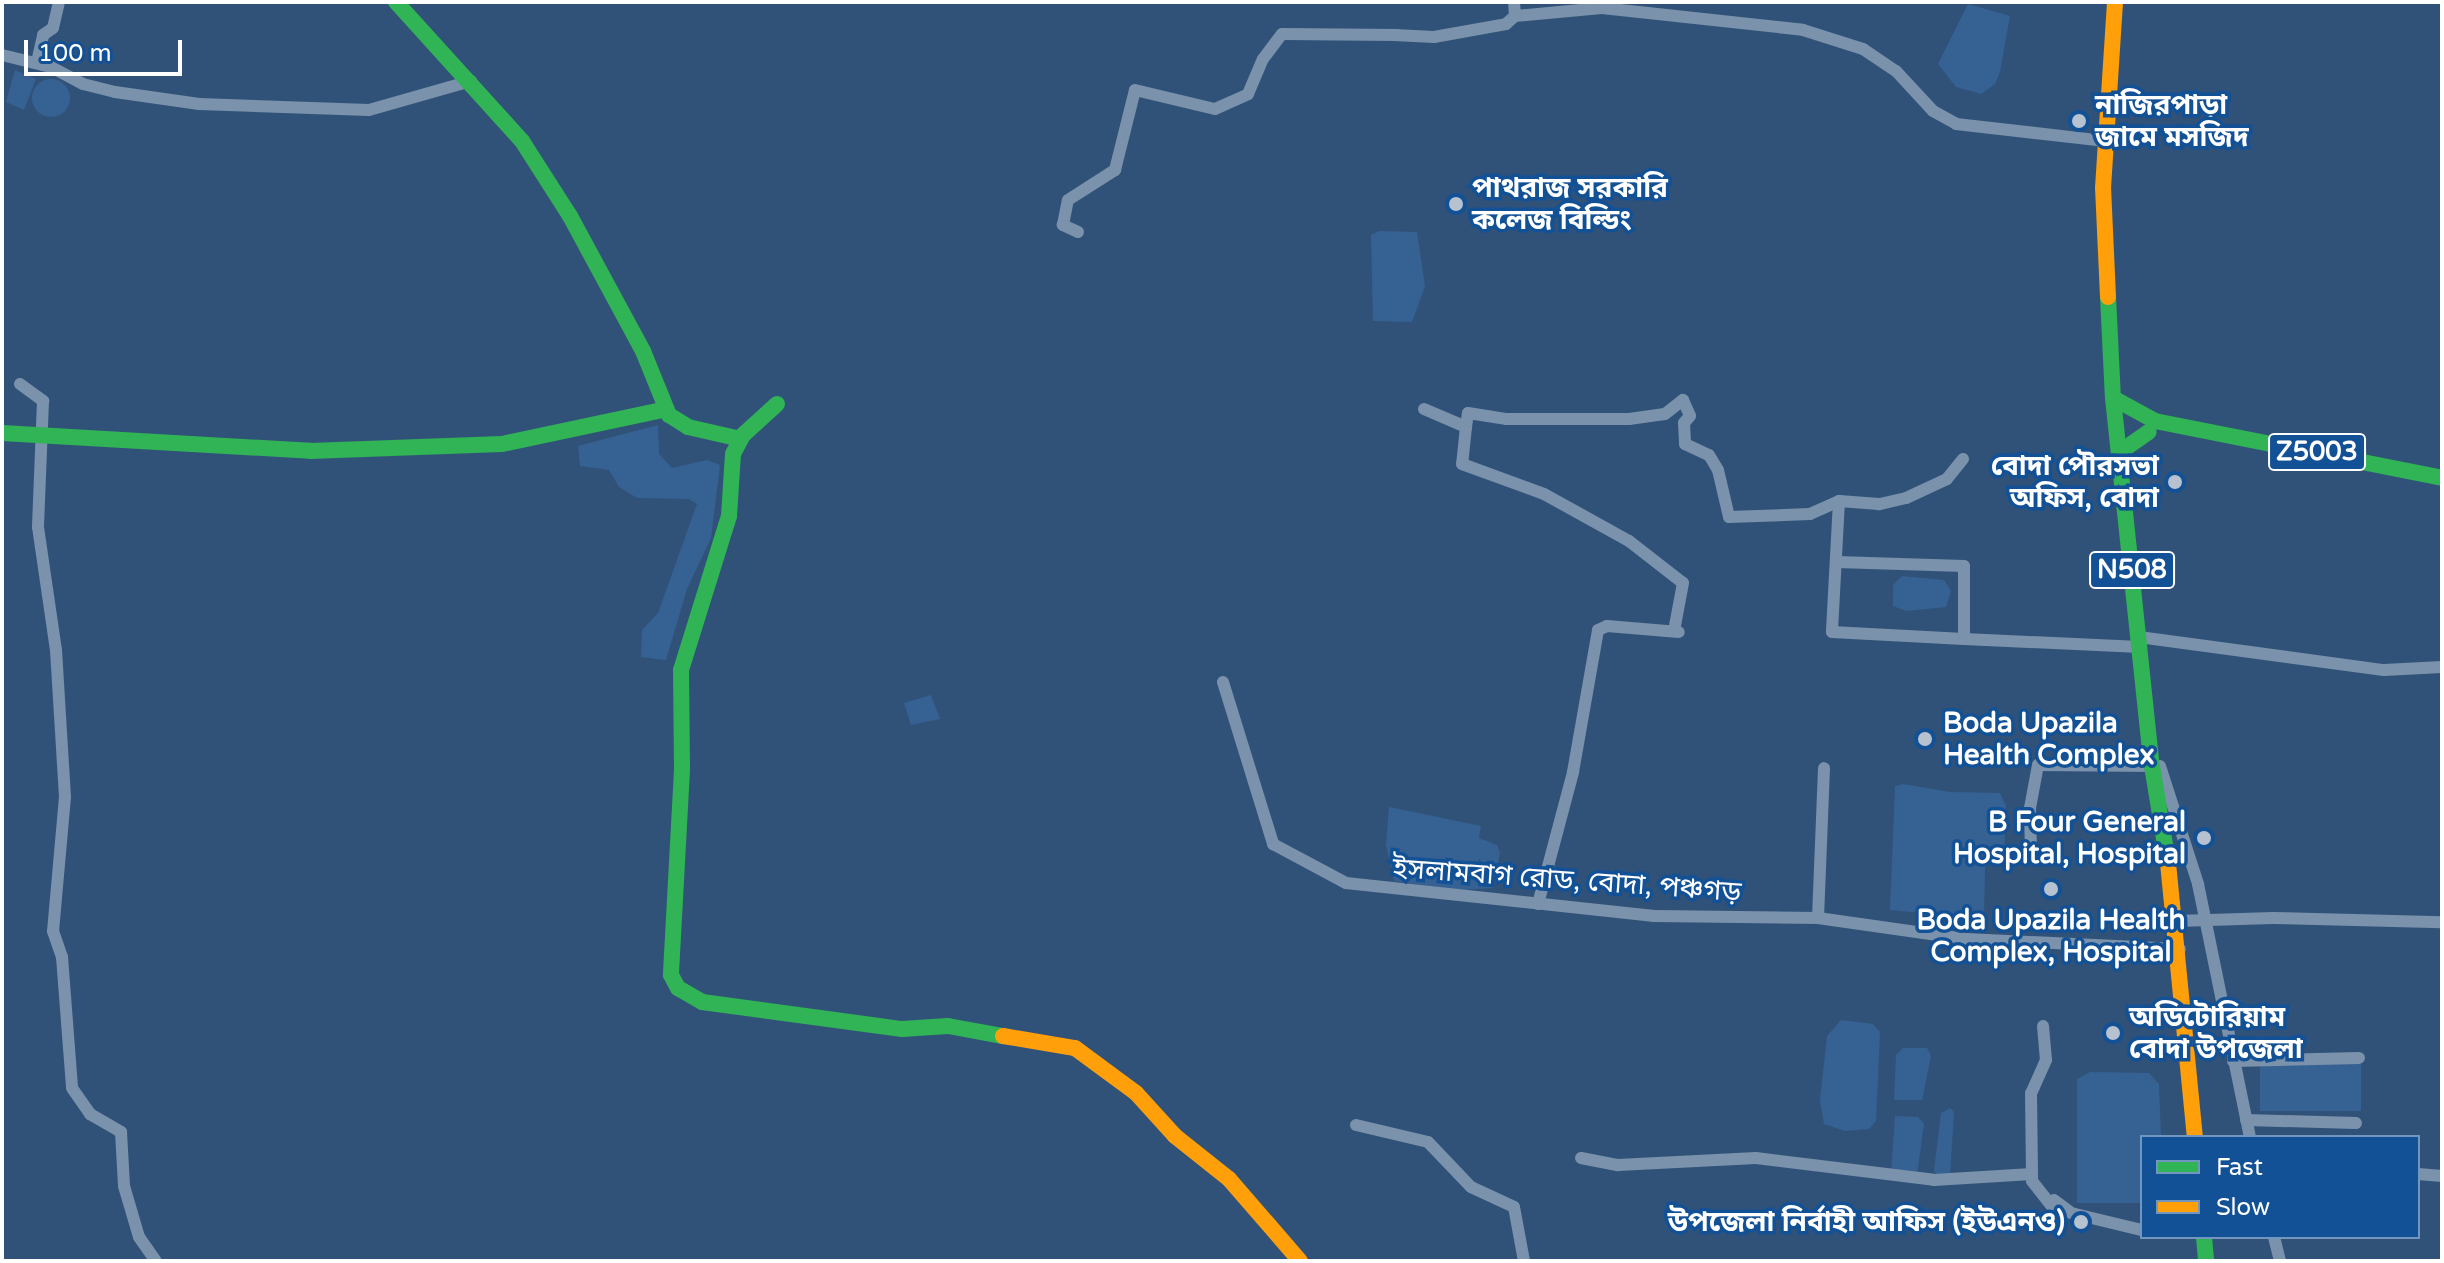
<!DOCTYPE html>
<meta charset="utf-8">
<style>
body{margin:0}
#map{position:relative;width:2444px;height:1263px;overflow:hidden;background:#315278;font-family:"Varela Round","Noto Sans Bengali",sans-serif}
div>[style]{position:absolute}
.water>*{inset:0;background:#366193;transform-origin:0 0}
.round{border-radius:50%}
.street>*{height:12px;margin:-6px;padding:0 6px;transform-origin:6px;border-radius:6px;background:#7a92ab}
.fast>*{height:16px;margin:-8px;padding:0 8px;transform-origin:8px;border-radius:8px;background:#30b455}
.slow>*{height:16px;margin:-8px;padding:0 8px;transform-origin:8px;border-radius:8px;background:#ff9f0a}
.dots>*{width:22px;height:22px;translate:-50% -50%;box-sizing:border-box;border:4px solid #135196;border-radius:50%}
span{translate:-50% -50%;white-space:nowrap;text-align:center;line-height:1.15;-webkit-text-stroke:7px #135196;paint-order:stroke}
.shield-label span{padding:2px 6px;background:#135196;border:2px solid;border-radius:6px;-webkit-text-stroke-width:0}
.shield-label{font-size:26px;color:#fff;font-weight:700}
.poi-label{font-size:28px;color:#fff;font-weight:700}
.left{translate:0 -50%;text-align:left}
.right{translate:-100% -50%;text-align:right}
.street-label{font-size:28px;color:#fff}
.frame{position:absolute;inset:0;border:4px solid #fff;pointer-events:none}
.legend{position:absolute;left:2140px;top:1135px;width:280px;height:104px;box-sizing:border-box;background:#135196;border:2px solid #7197c0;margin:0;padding:10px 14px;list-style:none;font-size:24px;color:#fff}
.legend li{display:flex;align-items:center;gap:16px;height:40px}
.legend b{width:40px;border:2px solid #7197c0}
.scale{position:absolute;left:24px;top:40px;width:158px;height:36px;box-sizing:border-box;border:4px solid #fff;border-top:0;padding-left:10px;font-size:24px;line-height:28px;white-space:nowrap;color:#fff;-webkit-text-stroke:6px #135196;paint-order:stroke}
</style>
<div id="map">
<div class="water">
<div style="clip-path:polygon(1968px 4px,2010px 16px,2000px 72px,1995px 84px,1981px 94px,1956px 87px,1938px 64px)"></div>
<div style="clip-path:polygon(15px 70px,36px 79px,24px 110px,6px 102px)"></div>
<div class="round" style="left:32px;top:79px;width:38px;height:38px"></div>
<div style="clip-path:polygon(1380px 231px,1417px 232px,1425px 286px,1412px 322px,1373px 321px,1371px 235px)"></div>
<div style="clip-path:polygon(658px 425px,659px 454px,672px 468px,707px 460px,720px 465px,711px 538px,687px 589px,666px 660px,641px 657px,642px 630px,658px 613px,697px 504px,689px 499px,637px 498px,619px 487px,609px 470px,580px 466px,578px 446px)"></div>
<div style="clip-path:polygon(1902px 576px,1944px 580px,1951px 591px,1946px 607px,1906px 611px,1893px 606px,1893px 585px)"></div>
<div style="clip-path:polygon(931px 695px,940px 719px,911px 725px,904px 703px)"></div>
<div style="clip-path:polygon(1903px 784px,1950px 792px,2000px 793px,2006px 806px,2004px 856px,1990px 858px,1985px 869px,1984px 919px,1890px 910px,1895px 786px)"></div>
<div style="clip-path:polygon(1389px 807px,1481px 826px,1479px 838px,1497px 845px,1500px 853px,1493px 888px,1458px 890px,1394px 881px,1386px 845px)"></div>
<div style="clip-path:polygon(1841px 1020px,1873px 1024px,1880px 1032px,1876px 1121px,1869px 1129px,1845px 1131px,1824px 1124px,1820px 1100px,1827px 1036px)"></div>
<div style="clip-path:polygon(1903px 1048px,1927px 1048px,1931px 1056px,1922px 1100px,1894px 1100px,1896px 1055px)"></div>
<div style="left:2260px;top:1063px;width:101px;height:48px"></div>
<div style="clip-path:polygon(2090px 1072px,2149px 1073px,2159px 1084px,2161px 1137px,2142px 1137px,2142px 1203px,2077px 1203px,2077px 1079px)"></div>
<div style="clip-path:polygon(1950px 1108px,1954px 1112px,1950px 1175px,1938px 1176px,1934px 1171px,1941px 1113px)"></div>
<div style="clip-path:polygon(1895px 1116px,1918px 1117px,1924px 1124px,1917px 1175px,1891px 1173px)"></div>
</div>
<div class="street">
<div style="left:1515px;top:16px;width:87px;rotate:-5.3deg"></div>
<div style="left:1602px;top:8px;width:202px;rotate:6.2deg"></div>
<div style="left:1803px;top:30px;width:63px;rotate:17.6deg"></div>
<div style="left:1863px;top:49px;width:40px;rotate:34deg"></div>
<div style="left:1896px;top:71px;width:54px;rotate:47.2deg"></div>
<div style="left:1933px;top:111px;width:26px;rotate:29deg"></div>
<div style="left:1956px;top:124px;width:151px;rotate:6.5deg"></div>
<div style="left:1394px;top:35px;width:40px;rotate:2.9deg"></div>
<div style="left:1434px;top:37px;width:73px;rotate:-10.2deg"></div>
<div style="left:1506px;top:24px;width:12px;rotate:-42deg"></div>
<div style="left:1515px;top:16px;width:14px;rotate:-94deg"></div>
<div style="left:2px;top:55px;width:50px;rotate:13.8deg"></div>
<div style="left:51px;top:67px;width:36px;rotate:28deg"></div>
<div style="left:83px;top:84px;width:33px;rotate:14deg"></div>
<div style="left:115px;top:92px;width:85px;rotate:8.1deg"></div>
<div style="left:199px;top:104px;width:170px;rotate:2deg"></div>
<div style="left:369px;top:110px;width:106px;rotate:-15.9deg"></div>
<div style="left:37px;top:62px;width:28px;rotate:-77deg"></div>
<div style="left:43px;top:35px;width:12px;rotate:-35deg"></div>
<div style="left:53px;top:28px;width:27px;rotate:-77deg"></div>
<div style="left:1078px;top:232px;width:17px;rotate:-155deg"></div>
<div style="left:1063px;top:225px;width:25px;rotate:-79deg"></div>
<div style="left:1068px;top:200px;width:56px;rotate:-32.6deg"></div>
<div style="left:1115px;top:170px;width:82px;rotate:-76deg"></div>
<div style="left:1135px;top:90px;width:82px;rotate:13.4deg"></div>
<div style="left:1215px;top:109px;width:36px;rotate:-24deg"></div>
<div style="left:1248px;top:94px;width:38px;rotate:-67deg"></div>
<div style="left:1263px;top:59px;width:31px;rotate:-53deg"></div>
<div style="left:1282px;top:34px;width:115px;rotate:0.5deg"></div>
<div style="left:20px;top:384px;width:29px;rotate:36deg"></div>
<div style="left:43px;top:401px;width:126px;rotate:92.3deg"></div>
<div style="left:38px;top:527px;width:124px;rotate:81.7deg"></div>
<div style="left:56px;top:650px;width:147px;rotate:86.5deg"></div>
<div style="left:65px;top:797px;width:135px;rotate:95.1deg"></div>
<div style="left:53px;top:931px;width:28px;rotate:71deg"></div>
<div style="left:62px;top:957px;width:131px;rotate:85.6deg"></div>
<div style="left:72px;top:1088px;width:32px;rotate:55deg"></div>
<div style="left:90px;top:1114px;width:36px;rotate:30deg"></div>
<div style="left:121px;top:1132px;width:54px;rotate:86.8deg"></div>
<div style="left:124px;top:1186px;width:53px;rotate:73.6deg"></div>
<div style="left:139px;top:1237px;width:29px;rotate:55deg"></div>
<div style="left:1424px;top:409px;width:46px;rotate:23.2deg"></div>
<div style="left:1466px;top:427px;width:37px;rotate:96deg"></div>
<div style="left:1462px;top:464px;width:87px;rotate:20.1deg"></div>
<div style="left:1544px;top:494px;width:97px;rotate:28.9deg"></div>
<div style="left:1629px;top:541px;width:68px;rotate:37.9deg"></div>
<div style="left:1683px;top:583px;width:49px;rotate:100.6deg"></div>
<div style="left:1466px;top:427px;width:14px;rotate:-82deg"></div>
<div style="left:1468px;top:413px;width:38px;rotate:9deg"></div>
<div style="left:1506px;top:419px;width:123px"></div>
<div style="left:1629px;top:419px;width:36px;rotate:-8deg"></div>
<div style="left:1665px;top:414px;width:23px;rotate:-38deg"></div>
<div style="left:1683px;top:400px;width:17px;rotate:66deg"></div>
<div style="left:1690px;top:416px;width:9px;rotate:131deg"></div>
<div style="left:1684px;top:423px;width:21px;rotate:87deg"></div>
<div style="left:1685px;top:444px;width:26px;rotate:25deg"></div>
<div style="left:1709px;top:455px;width:17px;rotate:59deg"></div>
<div style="left:1718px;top:470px;width:48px;rotate:76.8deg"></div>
<div style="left:1729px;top:517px;width:81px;rotate:-2.1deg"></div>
<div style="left:1810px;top:514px;width:32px;rotate:-24deg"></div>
<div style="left:1963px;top:459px;width:26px;rotate:129deg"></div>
<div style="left:1947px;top:479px;width:45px;rotate:155.1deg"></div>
<div style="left:1906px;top:498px;width:28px;rotate:167deg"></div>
<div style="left:1879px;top:504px;width:40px;rotate:-175.7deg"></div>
<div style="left:1839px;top:501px;width:131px;rotate:93.1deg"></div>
<div style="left:1832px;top:632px;width:132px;rotate:3deg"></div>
<div style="left:1837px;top:562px;width:127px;rotate:1.8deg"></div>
<div style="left:1964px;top:566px;width:73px;rotate:90deg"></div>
<div style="left:1964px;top:639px;width:176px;rotate:2.6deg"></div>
<div style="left:2139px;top:637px;width:247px;rotate:7.7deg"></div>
<div style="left:2384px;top:670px;width:58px;rotate:-3deg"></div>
<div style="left:1223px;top:682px;width:170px;rotate:72.8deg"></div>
<div style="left:1273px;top:844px;width:83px;rotate:28.1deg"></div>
<div style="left:1346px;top:883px;width:310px;rotate:6.1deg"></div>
<div style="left:1654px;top:916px;width:164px;rotate:0.7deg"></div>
<div style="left:1818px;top:918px;width:149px;rotate:8.1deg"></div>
<div style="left:1966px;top:939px;width:214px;rotate:2.7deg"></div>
<div style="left:2160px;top:766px;width:124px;rotate:72.1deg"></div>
<div style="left:2198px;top:884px;width:258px;rotate:78.4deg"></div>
<div style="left:2031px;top:855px;width:47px;rotate:-91.2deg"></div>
<div style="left:2030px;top:808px;width:44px;rotate:-79.5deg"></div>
<div style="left:2038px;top:765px;width:114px;rotate:0.5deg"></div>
<div style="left:1538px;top:904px;width:137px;rotate:-75.1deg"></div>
<div style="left:1573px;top:772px;width:144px;rotate:-80deg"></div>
<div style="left:1598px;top:630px;width:10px;rotate:-24deg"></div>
<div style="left:1607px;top:626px;width:72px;rotate:4.8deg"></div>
<div style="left:1818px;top:918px;width:150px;rotate:-87.7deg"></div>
<div style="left:2177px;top:921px;width:96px;rotate:-1.8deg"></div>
<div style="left:2273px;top:918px;width:169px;rotate:1.4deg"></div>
<div style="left:2043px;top:1026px;width:34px;rotate:85deg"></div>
<div style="left:2046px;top:1060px;width:36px;rotate:114deg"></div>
<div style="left:2031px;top:1093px;width:88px;rotate:89.3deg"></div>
<div style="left:2032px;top:1181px;width:42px;rotate:51.8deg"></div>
<div style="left:2233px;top:1061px;width:126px;rotate:-1.4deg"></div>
<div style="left:2246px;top:1120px;width:110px;rotate:1.6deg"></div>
<div style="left:1356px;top:1125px;width:74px;rotate:13.3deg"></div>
<div style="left:1428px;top:1142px;width:62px;rotate:46.3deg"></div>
<div style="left:1471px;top:1187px;width:47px;rotate:24.9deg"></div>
<div style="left:1514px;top:1207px;width:55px;rotate:79.5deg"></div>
<div style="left:1581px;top:1158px;width:38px;rotate:11deg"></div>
<div style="left:1618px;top:1165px;width:138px;rotate:-2.9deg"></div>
<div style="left:1756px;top:1158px;width:179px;rotate:7deg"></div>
<div style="left:1934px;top:1180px;width:98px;rotate:-3.5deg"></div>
<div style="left:2418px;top:1174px;width:24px;rotate:5deg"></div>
<div style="left:2054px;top:1200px;width:21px;rotate:37deg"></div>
<div style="left:2071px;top:1213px;width:73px;rotate:13.5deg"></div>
<div style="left:2274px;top:1237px;width:25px;rotate:76deg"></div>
</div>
<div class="fast">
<div style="left:396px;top:2px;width:188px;rotate:47.8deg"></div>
<div style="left:522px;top:141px;width:89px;rotate:57.4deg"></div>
<div style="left:570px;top:216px;width:153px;rotate:61.6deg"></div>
<div style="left:643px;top:351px;width:69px;rotate:67.9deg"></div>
<div style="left:669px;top:415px;width:22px;rotate:32deg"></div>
<div style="left:688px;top:427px;width:54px;rotate:12.8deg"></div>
<div style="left:2108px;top:297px;width:101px;rotate:87.2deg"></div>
<div style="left:2113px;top:398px;width:370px;rotate:84deg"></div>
<div style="left:2152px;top:766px;width:98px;rotate:80.6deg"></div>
<div style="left:2113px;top:398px;width:48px;rotate:28.7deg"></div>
<div style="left:2155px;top:421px;width:293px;rotate:11.2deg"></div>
<div style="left:777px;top:404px;width:46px;rotate:137.6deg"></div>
<div style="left:743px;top:435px;width:21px;rotate:118deg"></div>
<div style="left:733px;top:454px;width:62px;rotate:93.7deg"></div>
<div style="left:729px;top:516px;width:161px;rotate:107.3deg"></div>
<div style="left:681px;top:670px;width:100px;rotate:89.4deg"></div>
<div style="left:682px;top:770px;width:205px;rotate:93.1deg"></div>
<div style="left:671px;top:975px;width:15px;rotate:62deg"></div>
<div style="left:678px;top:988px;width:28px;rotate:30deg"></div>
<div style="left:702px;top:1002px;width:202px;rotate:7.7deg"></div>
<div style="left:902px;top:1029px;width:46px;rotate:-3.7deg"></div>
<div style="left:948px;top:1026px;width:56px;rotate:10.3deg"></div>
<div style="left:2px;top:433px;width:309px;rotate:3.3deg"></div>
<div style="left:310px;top:451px;width:192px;rotate:-2.1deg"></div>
<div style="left:502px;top:444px;width:168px;rotate:-12deg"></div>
<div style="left:2120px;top:452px;width:35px;rotate:-35deg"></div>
<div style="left:2204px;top:1237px;width:24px;rotate:85deg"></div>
</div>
<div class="slow">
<div style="left:2108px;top:297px;width:109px;rotate:-92.6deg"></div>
<div style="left:2103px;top:188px;width:186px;rotate:-86.3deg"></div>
<div style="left:2168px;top:863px;width:275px;rotate:84.4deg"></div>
<div style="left:1003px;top:1036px;width:73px;rotate:9.5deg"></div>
<div style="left:1075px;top:1048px;width:76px;rotate:36.4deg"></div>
<div style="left:1136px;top:1093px;width:58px;rotate:47.8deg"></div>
<div style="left:1175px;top:1136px;width:69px;rotate:38.5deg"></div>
<div style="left:1229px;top:1179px;width:108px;rotate:49.1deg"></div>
</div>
<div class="dots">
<div style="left:2079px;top:121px;background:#b7c2d0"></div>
<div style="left:1456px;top:204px;background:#b7c2d0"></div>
<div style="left:2175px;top:482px;background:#b7c2d0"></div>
<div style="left:1925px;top:739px;background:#b7c2d0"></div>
<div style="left:2204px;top:838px;background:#b7c2d0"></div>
<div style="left:2051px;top:889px;background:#b7c2d0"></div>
<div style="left:2113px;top:1033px;background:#b7c2d0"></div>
<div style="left:2081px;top:1222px;background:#b7c2d0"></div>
</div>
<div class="shield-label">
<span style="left:2317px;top:452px">Z5003</span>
<span style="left:2132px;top:570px">N508</span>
</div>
<div class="poi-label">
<span class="left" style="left:2095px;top:121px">নাজিরপাড়া<br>জামে মসজিদ</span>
<span class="left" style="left:1472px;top:204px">পাথরাজ সরকারি<br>কলেজ বিল্ডিং</span>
<span class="right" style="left:2159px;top:482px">বোদা পৌরসভা<br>অফিস, বোদা</span>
<span class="left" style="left:1943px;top:739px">Boda Upazila<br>Health Complex</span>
<span class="right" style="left:2186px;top:838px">B Four General<br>Hospital, Hospital</span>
<span style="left:2051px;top:936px">Boda Upazila Health<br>Complex, Hospital</span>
<span class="left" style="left:2129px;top:1033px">অডিটোরিয়াম<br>বোদা উপজেলা</span>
<span class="right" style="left:2065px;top:1222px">উপজেলা নির্বাহী আফিস (ইউএনও)</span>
</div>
<div class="street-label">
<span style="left:1567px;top:880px;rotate:4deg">ইসলামবাগ রোড, বোদা, পঞ্চগড়</span>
</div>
<div class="frame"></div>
<ul class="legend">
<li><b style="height:10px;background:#30b455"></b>Fast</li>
<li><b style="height:10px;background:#ff9f0a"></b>Slow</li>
</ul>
<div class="scale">100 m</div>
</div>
